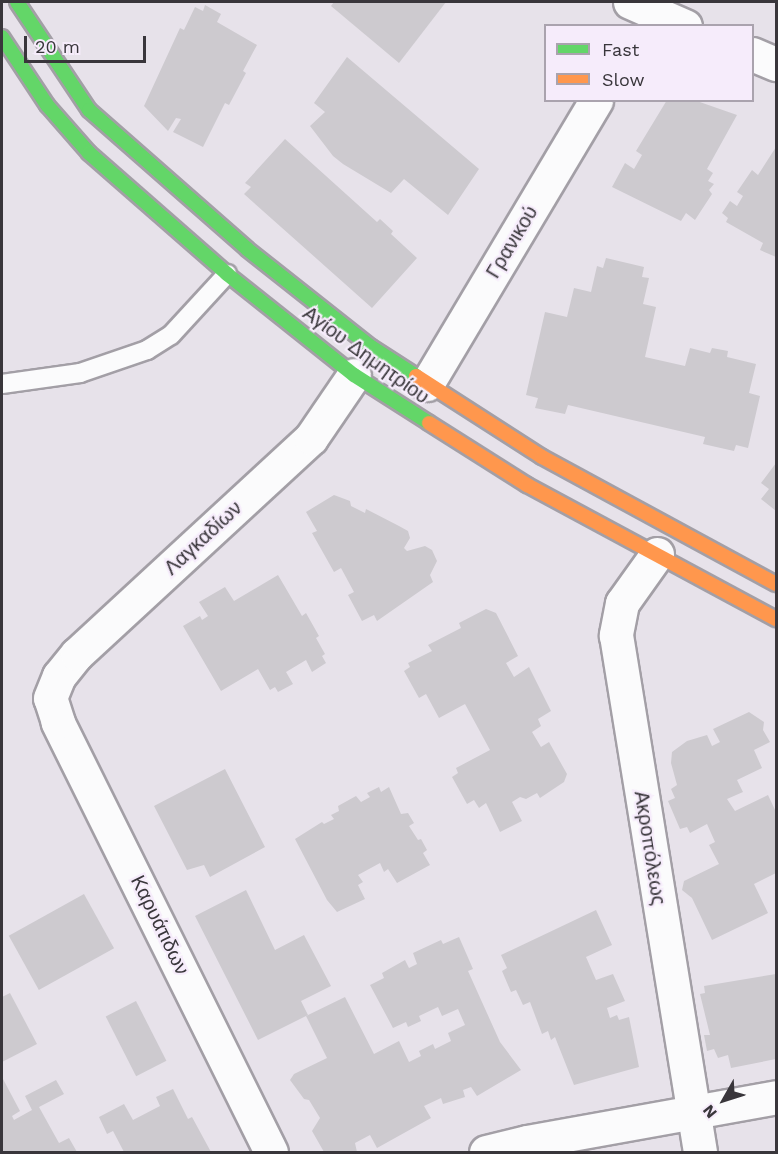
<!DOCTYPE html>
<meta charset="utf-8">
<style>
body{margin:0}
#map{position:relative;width:778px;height:1154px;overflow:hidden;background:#e7e2ea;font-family:"Work Sans",sans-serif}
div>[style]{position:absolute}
.building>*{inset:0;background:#cdcacf;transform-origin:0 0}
.roads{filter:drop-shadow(2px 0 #a39fa6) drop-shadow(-2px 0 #a39fa6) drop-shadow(0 2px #a39fa6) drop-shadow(0 -2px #a39fa6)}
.lane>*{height:18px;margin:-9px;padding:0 9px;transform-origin:9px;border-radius:9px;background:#fbfbfc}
.street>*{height:33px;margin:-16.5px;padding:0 16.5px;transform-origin:16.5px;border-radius:16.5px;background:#fbfbfc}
.fast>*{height:14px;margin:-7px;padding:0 7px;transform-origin:7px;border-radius:7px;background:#63d668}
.slow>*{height:14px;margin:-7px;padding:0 7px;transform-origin:7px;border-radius:7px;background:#ff974d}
span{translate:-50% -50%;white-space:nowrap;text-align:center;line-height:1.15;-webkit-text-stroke:4.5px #f6ecfb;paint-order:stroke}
.street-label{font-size:20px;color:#39363b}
.frame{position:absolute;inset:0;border:3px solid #39363b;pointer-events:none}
.legend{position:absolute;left:544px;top:24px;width:210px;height:78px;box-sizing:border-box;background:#f6ecfb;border:2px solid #aaa3ae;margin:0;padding:8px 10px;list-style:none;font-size:18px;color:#39363b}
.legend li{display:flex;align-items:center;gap:12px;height:30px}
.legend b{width:30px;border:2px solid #aaa3ae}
.north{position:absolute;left:694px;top:1070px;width:60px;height:60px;-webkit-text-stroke:4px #f6ecfb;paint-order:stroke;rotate:231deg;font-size:16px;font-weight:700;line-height:24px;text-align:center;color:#39363b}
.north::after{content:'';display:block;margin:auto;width:21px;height:27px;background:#39363b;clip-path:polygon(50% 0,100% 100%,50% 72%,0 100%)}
.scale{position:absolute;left:24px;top:36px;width:122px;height:27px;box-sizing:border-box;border:3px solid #39363b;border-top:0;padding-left:8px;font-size:18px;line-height:21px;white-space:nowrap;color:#39363b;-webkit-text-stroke:4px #f6ecfb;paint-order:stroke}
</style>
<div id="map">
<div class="building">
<div style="clip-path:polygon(334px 2px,446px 2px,399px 63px,331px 6px)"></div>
<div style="clip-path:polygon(205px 5px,221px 14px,217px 22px,257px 45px,243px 71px,246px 73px,229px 105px,225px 103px,203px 147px,173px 132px,181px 119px,176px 118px,168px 131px,144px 106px,180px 28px,184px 30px,195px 7px,203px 11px)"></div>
<div style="clip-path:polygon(347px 57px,479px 169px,448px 215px,404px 179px,391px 193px,343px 164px,333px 156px,310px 126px,325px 112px,314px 103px)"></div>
<div style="clip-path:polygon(667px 100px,694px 100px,737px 115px,707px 169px,713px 173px,708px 181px,714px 184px,709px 190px,712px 194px,695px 220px,686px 213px,681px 221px,612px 187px,625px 163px,634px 169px,642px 155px,636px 151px)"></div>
<div style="clip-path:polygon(285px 139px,377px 222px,380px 219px,393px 231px,391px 234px,417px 258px,372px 308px,244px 194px,251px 187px,245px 183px)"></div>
<div style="clip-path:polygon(776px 147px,776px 257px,760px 250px,763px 243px,726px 222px,728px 218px,722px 213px,730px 201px,737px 206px,743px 196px,737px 192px,752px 170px,758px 175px)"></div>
<div style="clip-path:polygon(606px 258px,644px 267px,642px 277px,649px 278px,643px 304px,656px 307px,645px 357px,685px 366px,690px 348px,710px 353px,712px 348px,728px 351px,727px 357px,756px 364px,749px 393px,760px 396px,748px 448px,736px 445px,734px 451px,703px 444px,705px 437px,568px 405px,565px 414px,535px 408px,538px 398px,526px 395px,545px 312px,567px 317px,574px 288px,591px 292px,597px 266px,603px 268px)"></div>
<div style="clip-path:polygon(776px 463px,776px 511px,761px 499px,769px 489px,761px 483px)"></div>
<div style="clip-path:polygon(334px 495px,350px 501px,351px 506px,365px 513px,366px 509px,399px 526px,408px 531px,410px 538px,404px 548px,407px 551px,425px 546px,432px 550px,437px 561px,430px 575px,433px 582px,377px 621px,374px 615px,362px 621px,348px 595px,354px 592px,341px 568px,334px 572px,312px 533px,317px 531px,306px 512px)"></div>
<div style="clip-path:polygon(278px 575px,302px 616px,306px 613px,319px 636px,316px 638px,325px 654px,322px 656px,326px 663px,312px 672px,306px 660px,286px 672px,293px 684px,278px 692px,275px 687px,270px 690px,258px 669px,221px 691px,183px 626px,200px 616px,202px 620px,208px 616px,199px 602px,225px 587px,234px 601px)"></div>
<div style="clip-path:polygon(486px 609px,496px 613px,518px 656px,506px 663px,514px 677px,529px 667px,551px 711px,538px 719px,541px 726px,532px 732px,541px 747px,549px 742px,567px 774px,564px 782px,540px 798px,537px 793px,526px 799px,520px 797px,512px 802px,522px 821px,500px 832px,486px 803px,479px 808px,474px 800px,467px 804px,452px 777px,458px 773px,456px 768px,490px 750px,465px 704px,439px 718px,426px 694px,419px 698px,404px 671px,410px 667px,408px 663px,432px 651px,428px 645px,461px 628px,459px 623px)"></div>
<div style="clip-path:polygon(749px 712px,764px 722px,763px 730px,770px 742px,754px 750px,762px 768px,737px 780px,743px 792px,727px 799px,735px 811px,768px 795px,776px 812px,776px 873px,754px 884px,768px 913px,712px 940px,692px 898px,682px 890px,684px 881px,719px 864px,709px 845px,715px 842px,707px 824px,690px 833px,687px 827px,680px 829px,668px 801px,675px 798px,671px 789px,677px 785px,671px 763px,672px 752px,687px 741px,707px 735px,712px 746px,720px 742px,713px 729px)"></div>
<div style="clip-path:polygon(225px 769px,265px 847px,210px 877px,204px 865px,187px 870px,154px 806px)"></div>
<div style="clip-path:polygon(379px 787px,381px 792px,389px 787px,401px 814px,408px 813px,414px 823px,409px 826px,418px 840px,421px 839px,427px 850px,423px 853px,430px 865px,397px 883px,388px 869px,384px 872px,380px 863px,358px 875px,363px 882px,358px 885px,365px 899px,337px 912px,327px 900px,295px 839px,322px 822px,324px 824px,334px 819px,331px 815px,339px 811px,338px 806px,356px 796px,361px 802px,370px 797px,367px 793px)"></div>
<div style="clip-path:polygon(246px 890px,275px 950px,304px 935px,331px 986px,301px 1001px,308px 1015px,258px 1040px,195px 916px)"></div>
<div style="left:84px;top:894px;width:62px;height:86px;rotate:61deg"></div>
<div style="clip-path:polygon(596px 910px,612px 945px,586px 957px,596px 980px,613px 974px,625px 1001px,607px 1008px,610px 1018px,617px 1015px,619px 1020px,629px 1017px,639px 1067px,574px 1085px,555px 1037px,551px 1040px,548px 1031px,542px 1034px,530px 1002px,523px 1005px,516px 990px,511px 992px,502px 971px,507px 968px,501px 955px)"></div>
<div style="clip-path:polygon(459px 937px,473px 969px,468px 971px,500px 1042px,521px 1070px,477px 1096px,471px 1087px,463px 1090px,465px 1097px,443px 1104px,441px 1098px,424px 1106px,431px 1118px,377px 1148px,370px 1135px,355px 1143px,357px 1152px,324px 1152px,312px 1131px,320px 1118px,309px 1100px,304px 1099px,290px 1080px,294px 1074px,327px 1058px,306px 1016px,345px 997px,374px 1054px,399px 1041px,409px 1062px,421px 1056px,419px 1051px,433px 1044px,435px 1049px,451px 1041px,448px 1033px,465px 1025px,458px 1009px,442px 1016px,438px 1007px,419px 1016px,421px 1021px,408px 1027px,406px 1022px,393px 1028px,370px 985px,384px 978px,382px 973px,405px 960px,409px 968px,417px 964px,413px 953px,441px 940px,443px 944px)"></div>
<div style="clip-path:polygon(776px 974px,776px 1059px,731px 1068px,728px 1055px,718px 1058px,714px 1049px,707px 1051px,704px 1035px,710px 1035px,700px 994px,705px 993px,704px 986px)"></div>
<div style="clip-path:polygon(10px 993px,37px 1044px,2px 1062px,2px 997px)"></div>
<div style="left:136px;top:1001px;width:67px;height:34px;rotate:63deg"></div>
<div style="clip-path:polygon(3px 1079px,20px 1111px,12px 1116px,14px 1120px,32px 1110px,25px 1096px,56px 1080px,64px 1094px,39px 1107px,59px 1143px,69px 1138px,77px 1152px,2px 1152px)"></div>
<div style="clip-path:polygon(173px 1089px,188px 1119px,192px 1117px,211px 1152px,124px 1152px,113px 1131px,107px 1134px,99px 1117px,124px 1104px,133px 1120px,160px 1106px,156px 1097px)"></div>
</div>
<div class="roads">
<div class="lane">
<div style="left:2px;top:384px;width:79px;rotate:-8deg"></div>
<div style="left:80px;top:373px;width:71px;rotate:-18.9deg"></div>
<div style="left:147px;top:350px;width:28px;rotate:-32deg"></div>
<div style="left:171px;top:335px;width:83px;rotate:-47.4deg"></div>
</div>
<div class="street">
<div style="left:630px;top:2px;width:60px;rotate:23.6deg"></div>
<div style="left:752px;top:54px;width:26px;rotate:23deg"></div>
<div style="left:427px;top:384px;width:330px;rotate:-59.2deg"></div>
<div style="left:657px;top:554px;width:60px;rotate:125.5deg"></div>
<div style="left:622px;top:603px;width:33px;rotate:101deg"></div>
<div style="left:616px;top:635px;width:524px;rotate:80.77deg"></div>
<div style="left:271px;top:1152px;width:480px;rotate:-116.4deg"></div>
<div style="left:58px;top:722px;width:25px;rotate:-108deg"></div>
<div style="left:50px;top:698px;width:24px;rotate:-68deg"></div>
<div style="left:59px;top:676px;width:28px;rotate:-51deg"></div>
<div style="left:77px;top:654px;width:318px;rotate:-42.7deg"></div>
<div style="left:311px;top:438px;width:76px;rotate:-55.7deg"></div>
<div style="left:486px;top:1152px;width:42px;rotate:-13.7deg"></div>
<div style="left:527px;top:1142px;width:253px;rotate:-10.2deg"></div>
</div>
<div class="fast">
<div style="left:17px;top:2px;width:130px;rotate:56.3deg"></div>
<div style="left:89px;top:110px;width:210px;rotate:41.3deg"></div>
<div style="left:247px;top:249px;width:158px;rotate:38.3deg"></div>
<div style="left:371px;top:347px;width:54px;rotate:32.8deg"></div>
<div style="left:2px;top:37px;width:82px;rotate:56.5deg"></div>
<div style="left:47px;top:105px;width:64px;rotate:48.8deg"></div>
<div style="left:89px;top:153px;width:184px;rotate:41.2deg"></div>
<div style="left:227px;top:274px;width:162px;rotate:38.5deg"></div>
<div style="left:354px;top:375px;width:89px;rotate:32.6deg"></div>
</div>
<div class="slow">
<div style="left:416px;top:376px;width:150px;rotate:32.7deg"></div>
<div style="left:542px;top:457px;width:266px;rotate:28.5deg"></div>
<div style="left:429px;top:423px;width:116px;rotate:32.3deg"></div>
<div style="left:527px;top:485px;width:283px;rotate:28.3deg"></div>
</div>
</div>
<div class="street-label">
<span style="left:512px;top:242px;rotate:-59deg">Γρανικού</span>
<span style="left:366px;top:355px;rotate:36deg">Αγίου Δημητρίου</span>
<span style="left:203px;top:538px;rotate:-43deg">Λαγκαδίων</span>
<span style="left:650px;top:848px;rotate:81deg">Ακροπόλεως</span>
<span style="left:160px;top:925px;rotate:64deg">Καρυάτιδων</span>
</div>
<div class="frame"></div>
<ul class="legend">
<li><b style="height:8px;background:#63d668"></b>Fast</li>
<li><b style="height:8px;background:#ff974d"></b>Slow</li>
</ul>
<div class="north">N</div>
<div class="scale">20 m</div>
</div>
